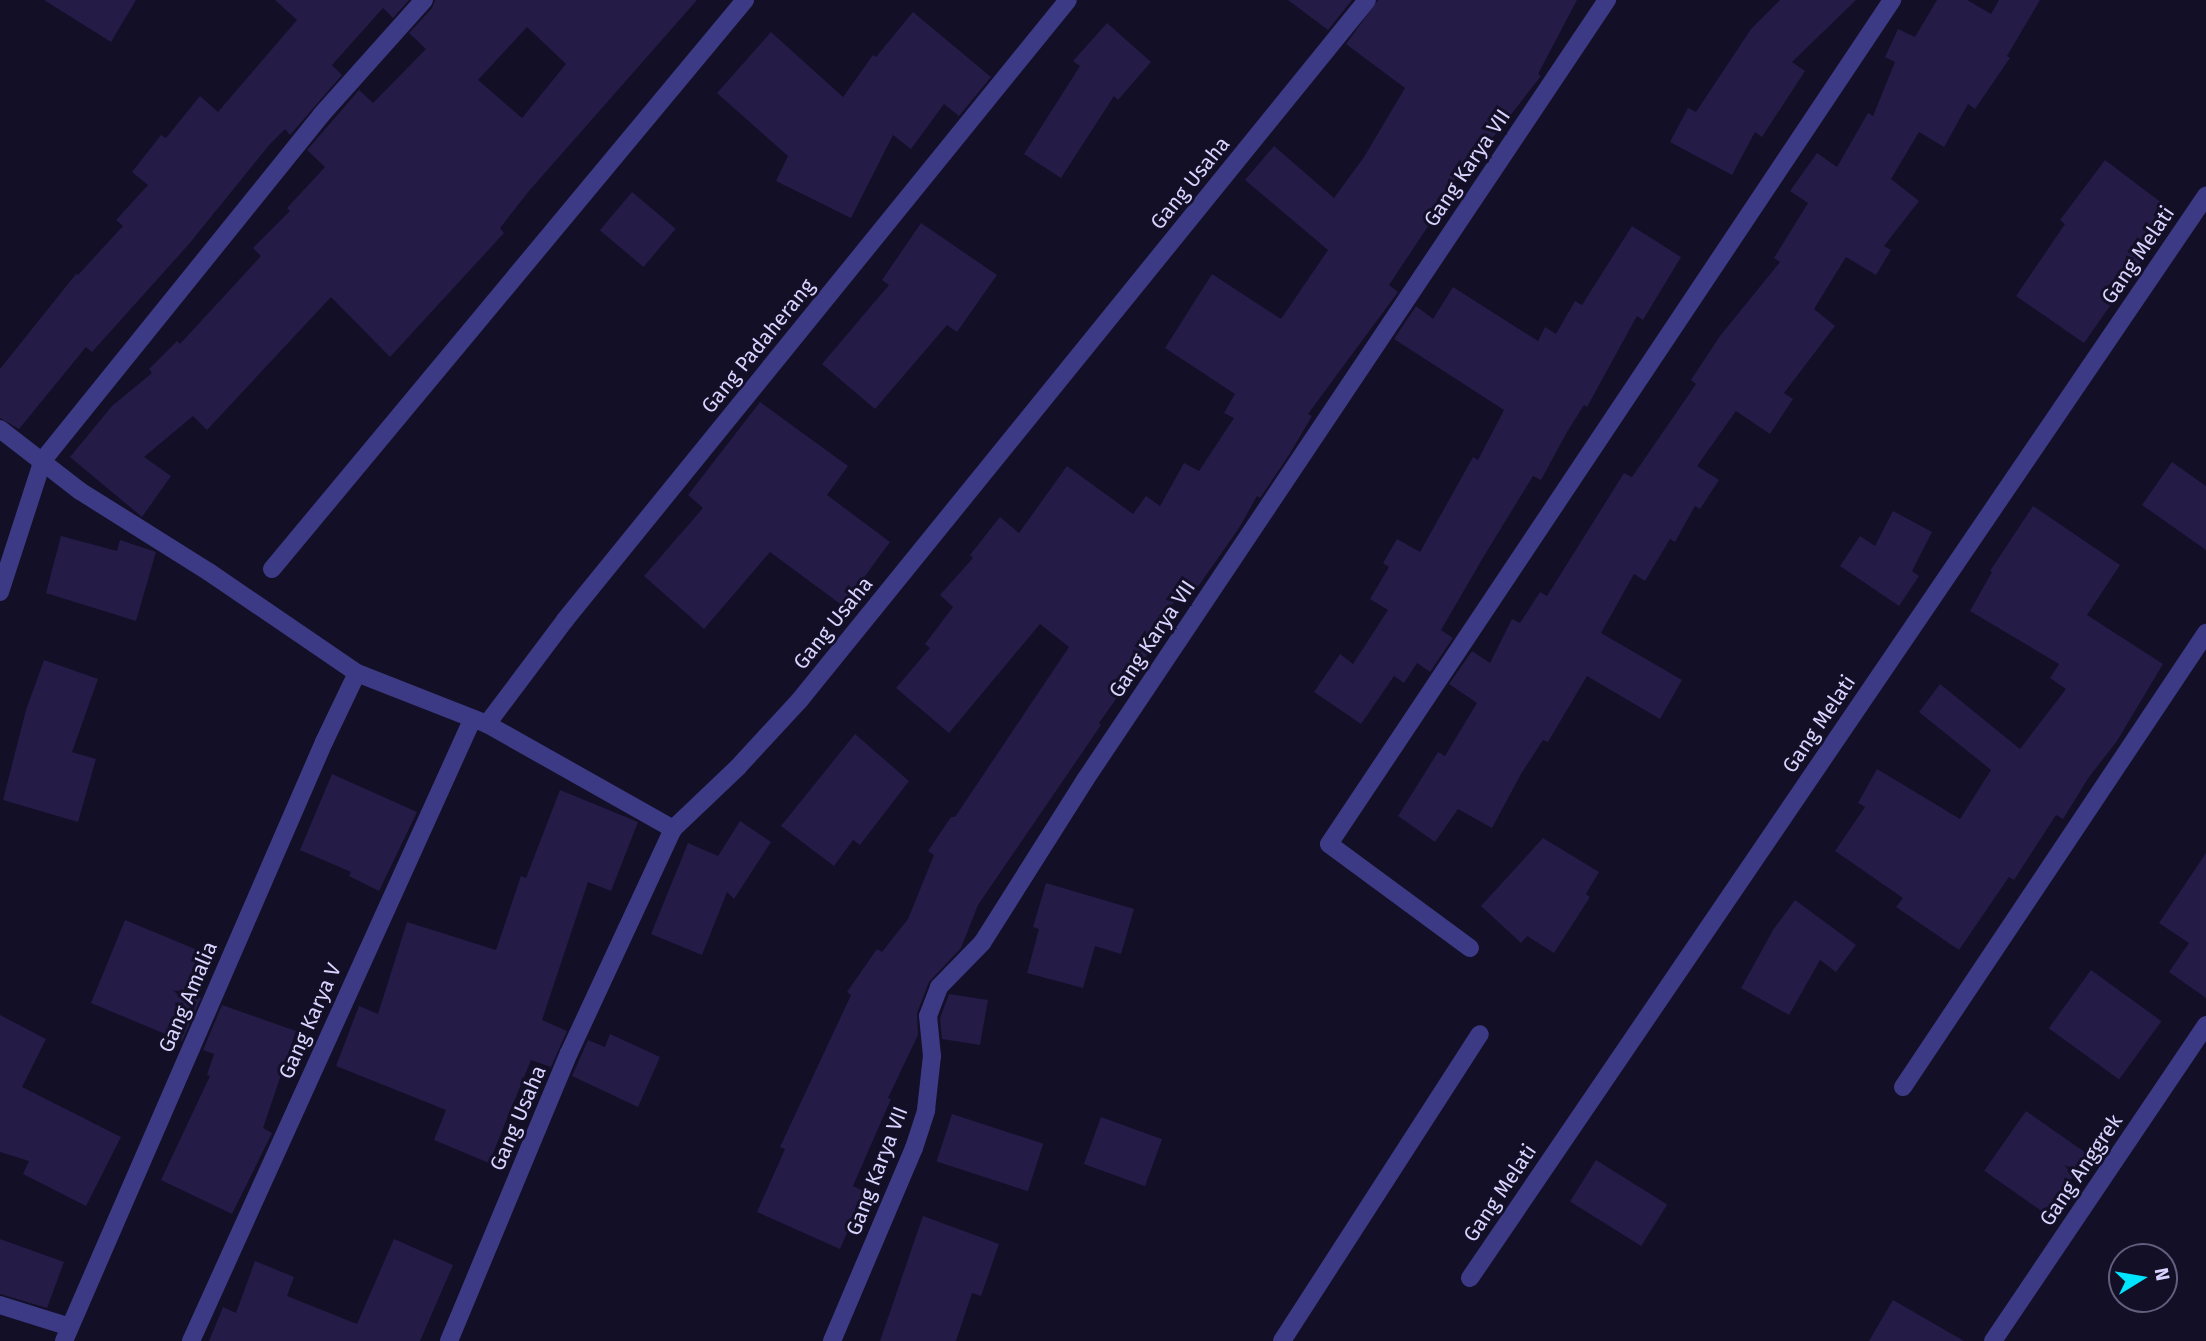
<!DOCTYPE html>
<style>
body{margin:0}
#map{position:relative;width:2206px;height:1341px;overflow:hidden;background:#130f26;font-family:"Fira Sans",sans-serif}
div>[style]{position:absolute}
.building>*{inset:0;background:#241b47;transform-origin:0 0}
.minor>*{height:18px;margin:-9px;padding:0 9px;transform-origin:9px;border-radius:9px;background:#3d3a85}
span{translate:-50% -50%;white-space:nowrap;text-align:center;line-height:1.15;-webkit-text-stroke:6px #130f26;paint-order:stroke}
.street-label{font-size:21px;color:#d9d4ff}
.north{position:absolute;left:2108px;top:1243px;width:70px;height:70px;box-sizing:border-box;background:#130f26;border:2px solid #625e7d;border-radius:50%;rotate:79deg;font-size:19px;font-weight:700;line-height:28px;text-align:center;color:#d9d4ff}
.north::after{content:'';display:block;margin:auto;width:24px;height:32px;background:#00e5ff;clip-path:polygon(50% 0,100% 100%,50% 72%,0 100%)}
</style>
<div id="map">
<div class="building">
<div style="clip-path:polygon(44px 0,136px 0,111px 42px)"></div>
<div style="clip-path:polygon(275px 0,409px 0,393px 18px,383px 8px,332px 65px,342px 75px,290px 135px,285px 129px,270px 144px,189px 244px,92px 352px,86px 347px,19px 429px,0 418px,0 369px,76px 274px,78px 275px,123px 226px,116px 220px,148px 185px,132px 172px,161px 135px,166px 138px,200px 96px,218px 112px,297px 20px)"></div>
<div style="clip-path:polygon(evenodd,435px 0,697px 0,529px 191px,500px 228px,504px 233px,390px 357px,331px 297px,207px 430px,193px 416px,144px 457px,171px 476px,142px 517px,70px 457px,112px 406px,152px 373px,149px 369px,177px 341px,180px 344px,261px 256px,253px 248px,290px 211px,287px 208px,325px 167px,307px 150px,359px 90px,373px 103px,426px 49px,409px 33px,432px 8px,435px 0,527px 27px,566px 64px,522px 118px,478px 80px,527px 27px)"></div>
<div style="clip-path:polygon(1288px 0,1352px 0,1328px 30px)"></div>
<div style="clip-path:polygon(1378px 0,1577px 0,1538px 74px,1541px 76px,1488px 144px,1484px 141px,1442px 197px,1427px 228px,1389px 285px,1398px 292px,1308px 414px,1312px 416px,1289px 455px,1260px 498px,1257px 496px,1239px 528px,1195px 591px,1186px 585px,1154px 632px,1160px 637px,1099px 723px,1101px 725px,978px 905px,961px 948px,929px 982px,917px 1013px,918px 1035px,888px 1098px,891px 1099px,853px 1186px,865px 1192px,840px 1249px,757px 1212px,785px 1149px,780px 1147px,851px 995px,847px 992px,877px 949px,882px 952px,908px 919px,934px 855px,928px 851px,951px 817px,955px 817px,1069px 647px,1040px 624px,949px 733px,896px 688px,930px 648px,925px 644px,953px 607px,940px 595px,973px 558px,970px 555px,1000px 517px,1019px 533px,1067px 466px,1133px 514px,1146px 496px,1160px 506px,1184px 463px,1199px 471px,1234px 418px,1224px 413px,1235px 394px,1165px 348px,1212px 274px,1281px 319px,1328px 250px,1245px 180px,1274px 146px,1334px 198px,1364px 157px,1405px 88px,1346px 44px)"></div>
<div style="clip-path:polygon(1780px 0,1856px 0,1792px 62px,1805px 71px,1762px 137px,1755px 132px,1732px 175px,1670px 142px,1688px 108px,1696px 112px,1751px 29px)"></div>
<div style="clip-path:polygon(1937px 0,1967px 0,1991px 14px,1999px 0,2040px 0,2007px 56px,2010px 58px,1975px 109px,1968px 104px,1944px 147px,1919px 132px,1891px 179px,1919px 201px,1884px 246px,1891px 250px,1876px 275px,1846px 257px,1814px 309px,1835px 326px,1784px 393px,1793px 399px,1770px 434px,1736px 411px,1697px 466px,1719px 480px,1700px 509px,1695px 506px,1675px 542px,1670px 539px,1645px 581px,1634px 574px,1601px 633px,1682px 680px,1660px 719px,1587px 676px,1548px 742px,1543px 740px,1521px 774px,1492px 828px,1458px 809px,1435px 842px,1398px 816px,1438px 752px,1445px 756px,1477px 703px,1449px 684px,1472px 651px,1490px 663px,1512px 619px,1520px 623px,1540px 592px,1547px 596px,1624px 473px,1632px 477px,1696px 384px,1691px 380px,1720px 336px,1780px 262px,1774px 258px,1808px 203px,1790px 191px,1817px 153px,1837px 167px,1868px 113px,1873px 116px,1895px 62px,1885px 57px,1898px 29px,1915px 37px)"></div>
<div style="clip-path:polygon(913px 12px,991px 77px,959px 116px,944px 104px,911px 149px,893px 135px,851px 218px,776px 181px,788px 156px,717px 93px,771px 32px,843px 97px,873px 55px,876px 57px)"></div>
<div style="clip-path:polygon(1107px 23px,1151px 62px,1118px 100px,1114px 96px,1061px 178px,1024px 154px,1080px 66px,1073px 61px)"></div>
<div style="clip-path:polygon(2105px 160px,2175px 213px,2084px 343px,2016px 296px,2065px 224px,2060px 220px)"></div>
<div style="left:632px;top:192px;width:57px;height:50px;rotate:40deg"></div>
<div style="clip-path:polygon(921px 223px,997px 275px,957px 332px,947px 325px,875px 409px,822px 364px,889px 285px,882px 280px)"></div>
<div style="clip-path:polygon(1632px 226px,1681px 257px,1643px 320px,1637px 316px,1587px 407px,1584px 405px,1567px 432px,1541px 480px,1533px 476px,1484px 556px,1441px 630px,1453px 638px,1430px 672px,1417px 663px,1404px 683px,1394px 676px,1361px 724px,1314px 692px,1340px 654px,1353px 664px,1388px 610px,1370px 599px,1389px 567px,1383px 563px,1397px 539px,1420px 552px,1473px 457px,1478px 460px,1504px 410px,1394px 339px,1416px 306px,1433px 319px,1453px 287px,1538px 341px,1545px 327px,1556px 334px,1575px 301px,1582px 305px)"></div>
<div style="clip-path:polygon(760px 402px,848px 466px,827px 495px,890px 542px,843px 606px,770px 552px,704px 629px,644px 576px,703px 508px,688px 495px)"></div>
<div style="clip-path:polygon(2172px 462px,2206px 486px,2206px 550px,2142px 505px)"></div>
<div style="clip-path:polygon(2033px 506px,2120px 565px,2087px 615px,2163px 664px,2117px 741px,2089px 777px,2063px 819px,2056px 815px,2014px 880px,2009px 877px,1959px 950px,1896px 907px,1903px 898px,1835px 851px,1865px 807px,1858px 803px,1877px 769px,1960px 819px,1991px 770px,1919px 712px,1940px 684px,2020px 749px,2066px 689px,2050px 678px,2059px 664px,1970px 611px,1992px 572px,1990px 571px)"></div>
<div style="clip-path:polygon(1893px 511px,1932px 532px,1912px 571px,1919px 576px,1899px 606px,1840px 566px,1860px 536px,1875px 546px)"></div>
<div style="clip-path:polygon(61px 536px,117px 551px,120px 540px,156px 552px,136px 621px,46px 593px)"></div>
<div style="clip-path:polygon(44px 660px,98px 679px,72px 752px,96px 759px,78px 822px,3px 800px,26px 710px)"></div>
<div style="clip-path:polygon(855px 734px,909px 781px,860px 845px,853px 840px,834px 866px,781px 826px)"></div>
<div style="clip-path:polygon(332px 774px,417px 812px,379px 891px,349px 876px,351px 872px,300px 850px)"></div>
<div style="clip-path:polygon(560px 790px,638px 822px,611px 891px,588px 882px,542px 1020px,567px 1031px,551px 1067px,531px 1060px,489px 1163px,434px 1140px,446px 1110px,336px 1066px,359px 1006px,378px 1014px,407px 922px,496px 950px,521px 876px,526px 878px)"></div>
<div style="clip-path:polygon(740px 821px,771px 842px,734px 899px,727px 892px,702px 955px,651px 934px,688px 843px,718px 856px)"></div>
<div style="clip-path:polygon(1543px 838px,1599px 872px,1586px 894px,1590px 897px,1554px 953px,1527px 936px,1521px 943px,1481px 906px)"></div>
<div style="clip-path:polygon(2206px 853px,2206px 998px,2169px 972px,2189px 943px,2159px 923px)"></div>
<div style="clip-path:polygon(1046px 883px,1134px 909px,1121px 954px,1095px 946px,1083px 988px,1027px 973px,1039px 929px,1033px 927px)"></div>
<div style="clip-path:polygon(1795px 900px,1856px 945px,1836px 972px,1820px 960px,1789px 1015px,1741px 988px,1773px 930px)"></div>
<div style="clip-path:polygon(125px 920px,212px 956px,195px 996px,201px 998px,182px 1041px,91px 1003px)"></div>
<div style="left:2091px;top:970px;width:87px;height:72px;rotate:36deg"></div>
<div style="clip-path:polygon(949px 994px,988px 1000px,980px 1045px,942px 1039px,940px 1018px)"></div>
<div style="clip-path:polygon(222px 1005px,296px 1031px,263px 1128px,272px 1133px,232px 1214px,161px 1180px,210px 1076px,207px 1075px,214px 1054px,203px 1050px)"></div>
<div style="clip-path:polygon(0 1015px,46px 1039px,22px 1087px,121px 1137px,86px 1206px,23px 1174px,29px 1161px,0 1152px)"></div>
<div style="clip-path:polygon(610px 1034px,660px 1057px,638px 1107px,572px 1076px,588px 1040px,605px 1047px)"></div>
<div style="left:2026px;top:1111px;width:76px;height:73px;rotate:35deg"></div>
<div style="left:952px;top:1114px;width:96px;height:50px;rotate:18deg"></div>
<div style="left:1101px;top:1117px;width:65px;height:50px;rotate:20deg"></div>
<div style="left:1596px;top:1160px;width:84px;height:49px;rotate:32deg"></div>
<div style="clip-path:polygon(923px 1216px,999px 1244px,981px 1296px,972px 1293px,956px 1341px,880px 1341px)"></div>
<div style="clip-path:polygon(0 1239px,64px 1262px,47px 1308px,0 1294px)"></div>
<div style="clip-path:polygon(394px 1239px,453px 1265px,420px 1341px,209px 1341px,223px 1307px,236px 1313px,255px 1261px,294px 1277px,287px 1296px,357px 1324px)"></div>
<div style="clip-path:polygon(1893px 1300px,1964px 1341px,1869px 1341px)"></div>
</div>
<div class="minor">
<div style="left:0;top:429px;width:101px;rotate:37.8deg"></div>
<div style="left:80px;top:491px;width:152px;rotate:32.1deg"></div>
<div style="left:209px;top:572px;width:179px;rotate:34.3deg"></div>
<div style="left:357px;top:673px;width:140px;rotate:21.4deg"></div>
<div style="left:487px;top:724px;width:214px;rotate:29.4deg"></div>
<div style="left:272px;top:569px;width:740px;rotate:-50.26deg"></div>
<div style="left:0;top:592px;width:139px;rotate:-72deg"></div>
<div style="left:43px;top:460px;width:444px;rotate:-51.1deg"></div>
<div style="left:322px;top:114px;width:153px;rotate:-48.2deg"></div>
<div style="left:487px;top:724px;width:130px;rotate:-53.1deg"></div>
<div style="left:565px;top:620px;width:798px;rotate:-50.95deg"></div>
<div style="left:1470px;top:948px;width:175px;rotate:-143.6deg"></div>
<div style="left:1329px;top:844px;width:1015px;rotate:-56.29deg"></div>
<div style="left:1903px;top:1087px;width:546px;rotate:-56.28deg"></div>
<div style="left:1470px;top:1278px;width:1309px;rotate:-55.78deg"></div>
<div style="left:0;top:1305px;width:73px;rotate:17.4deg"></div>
<div style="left:64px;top:1341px;width:653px;rotate:-66.54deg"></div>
<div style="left:324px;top:742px;width:76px;rotate:-64.4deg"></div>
<div style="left:191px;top:1341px;width:682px;rotate:-65.65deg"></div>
<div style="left:449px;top:1341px;width:312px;rotate:-67.4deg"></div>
<div style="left:569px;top:1053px;width:247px;rotate:-65.1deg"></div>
<div style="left:673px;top:829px;width:90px;rotate:-43.6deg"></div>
<div style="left:738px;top:767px;width:90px;rotate:-47.3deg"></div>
<div style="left:799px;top:701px;width:902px;rotate:-50.98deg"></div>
<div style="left:832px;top:1341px;width:210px;rotate:-67deg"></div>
<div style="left:914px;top:1148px;width:40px;rotate:-72deg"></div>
<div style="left:926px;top:1110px;width:54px;rotate:-83.7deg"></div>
<div style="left:932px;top:1056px;width:40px;rotate:-95.7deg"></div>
<div style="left:928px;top:1016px;width:31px;rotate:-69deg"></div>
<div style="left:939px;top:987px;width:62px;rotate:-45.7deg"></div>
<div style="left:982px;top:943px;width:193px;rotate:-57.7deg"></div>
<div style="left:1085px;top:780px;width:939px;rotate:-56.21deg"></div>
<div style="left:1282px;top:1341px;width:365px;rotate:-57.2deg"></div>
<div style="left:1993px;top:1341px;width:381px;rotate:-56deg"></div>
</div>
<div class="street-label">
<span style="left:1467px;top:168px;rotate:-56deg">Gang Karya VII</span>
<span style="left:1190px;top:183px;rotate:-51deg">Gang Usaha</span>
<span style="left:2138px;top:255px;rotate:-56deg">Gang Melati</span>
<span style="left:758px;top:346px;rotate:-51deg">Gang Padaherang</span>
<span style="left:833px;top:623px;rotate:-51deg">Gang Usaha</span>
<span style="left:1152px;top:639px;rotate:-56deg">Gang Karya VII</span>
<span style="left:1819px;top:724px;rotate:-56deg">Gang Melati</span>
<span style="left:188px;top:997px;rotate:-67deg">Gang Amalia</span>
<span style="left:310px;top:1021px;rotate:-66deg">Gang Karya V</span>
<span style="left:518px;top:1118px;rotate:-67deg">Gang Usaha</span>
<span style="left:2081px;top:1170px;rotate:-56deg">Gang Anggrek</span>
<span style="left:877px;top:1171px;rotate:-69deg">Gang Karya VII</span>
<span style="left:1500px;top:1193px;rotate:-56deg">Gang Melati</span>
</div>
<div class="north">N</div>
</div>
